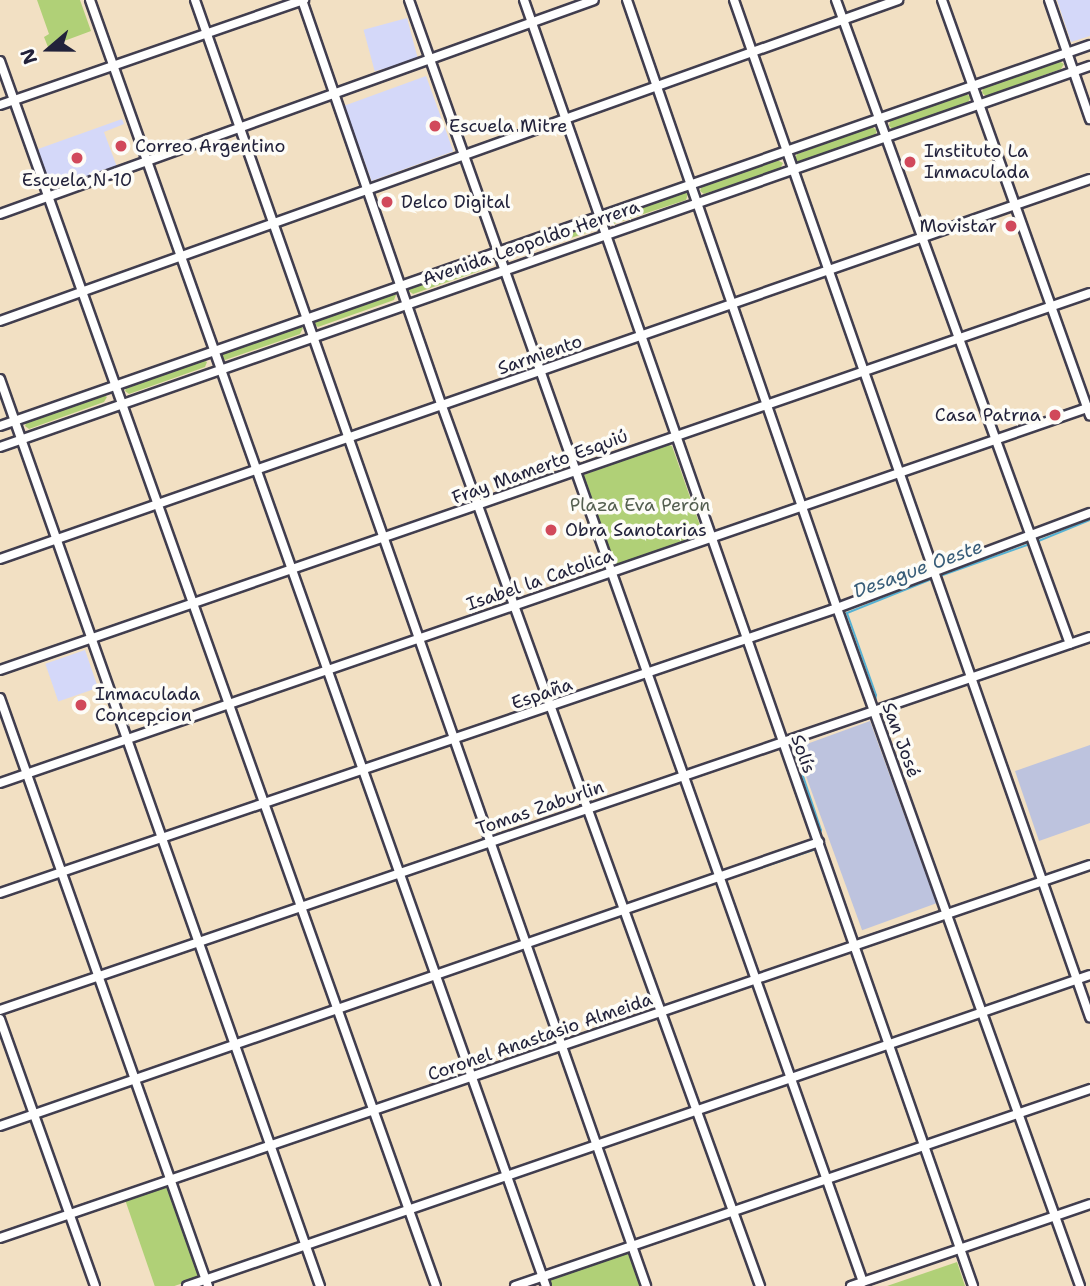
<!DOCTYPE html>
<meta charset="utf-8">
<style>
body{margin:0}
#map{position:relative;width:1090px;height:1286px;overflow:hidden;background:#f2e0c3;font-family:"Shantell Sans",sans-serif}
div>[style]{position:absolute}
.built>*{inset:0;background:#d4d8f9;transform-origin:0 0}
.industrial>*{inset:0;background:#bdc3de;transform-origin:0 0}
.green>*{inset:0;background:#b0d077;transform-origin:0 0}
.stream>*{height:2px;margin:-1px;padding:0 1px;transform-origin:1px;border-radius:1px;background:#56b2d4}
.roads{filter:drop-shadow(2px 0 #413e4f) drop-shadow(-2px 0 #413e4f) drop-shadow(0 2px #413e4f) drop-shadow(0 -2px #413e4f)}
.minor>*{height:8px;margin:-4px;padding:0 4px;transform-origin:4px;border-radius:4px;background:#fff}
.dots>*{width:19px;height:19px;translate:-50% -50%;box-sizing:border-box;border:4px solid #fdfcf7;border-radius:50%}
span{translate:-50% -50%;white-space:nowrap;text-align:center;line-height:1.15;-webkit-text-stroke:7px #fdfcf7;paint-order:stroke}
.poi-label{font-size:18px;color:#22223b}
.left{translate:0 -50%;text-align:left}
.right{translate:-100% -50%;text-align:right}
.street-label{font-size:18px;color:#22223b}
.park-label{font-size:18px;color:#545f50}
.water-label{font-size:19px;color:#375c78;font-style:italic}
.north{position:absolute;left:14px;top:14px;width:70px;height:70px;-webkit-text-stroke:5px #fdfcf7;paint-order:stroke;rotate:250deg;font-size:19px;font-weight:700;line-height:28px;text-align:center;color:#22223b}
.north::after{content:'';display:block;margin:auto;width:24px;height:32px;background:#22223b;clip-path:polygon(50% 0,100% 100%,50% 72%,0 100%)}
</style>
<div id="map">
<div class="built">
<div style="clip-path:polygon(1057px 0,1090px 0,1090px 36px,1071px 42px)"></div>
<div style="left:407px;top:18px;width:43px;height:45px;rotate:75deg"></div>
<div style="left:426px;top:76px;width:80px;height:87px;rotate:70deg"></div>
<div style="clip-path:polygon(122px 119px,124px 124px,104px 132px,117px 167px,51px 190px,38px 149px)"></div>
<div style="left:85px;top:650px;width:40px;height:42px;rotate:71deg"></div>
</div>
<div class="industrial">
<div style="left:870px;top:721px;width:194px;height:79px;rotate:70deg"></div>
<div style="clip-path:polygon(1090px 745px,1090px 823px,1039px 841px,1015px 771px)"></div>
</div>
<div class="green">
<div style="clip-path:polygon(37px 0,80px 0,91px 31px,48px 47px,44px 37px,49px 34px)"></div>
<div style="clip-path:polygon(1059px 61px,1064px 64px,1061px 69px,986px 96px,982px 93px,983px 88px)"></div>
<div style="clip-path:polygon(966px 94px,971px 97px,968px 102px,893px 129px,889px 126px,890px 121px)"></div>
<div style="clip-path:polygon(872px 127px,877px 130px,875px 136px,799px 162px,795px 159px,797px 154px)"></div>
<div style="clip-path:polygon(777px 160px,783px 163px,780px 169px,704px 194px,700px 191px,702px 186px)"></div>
<div style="clip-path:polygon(683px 191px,688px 194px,686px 200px,610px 225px,606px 222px)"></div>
<div style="clip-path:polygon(584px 225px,588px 228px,586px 233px,507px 259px,508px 252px)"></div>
<div style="clip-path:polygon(487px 260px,488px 268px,413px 294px,409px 291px,410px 286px)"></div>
<div style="clip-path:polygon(391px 292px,396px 295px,394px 300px,318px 327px,314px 324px,316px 319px)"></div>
<div style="clip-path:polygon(299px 325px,303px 328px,300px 334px,225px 360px,221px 357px,222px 352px)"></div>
<div style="clip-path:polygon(202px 359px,207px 362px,205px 367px,129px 394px,125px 391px,127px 386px)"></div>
<div style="clip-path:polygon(102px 394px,107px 397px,104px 402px,29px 429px,25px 426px,27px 421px)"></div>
<div style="clip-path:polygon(664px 443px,672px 446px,703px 534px,612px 567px,579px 477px)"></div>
<div style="left:170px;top:1186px;width:96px;height:47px;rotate:71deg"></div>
<div style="clip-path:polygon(628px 1252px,641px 1286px,551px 1286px,550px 1278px)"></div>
<div style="clip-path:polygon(957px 1262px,965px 1286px,887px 1286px)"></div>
</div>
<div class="stream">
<div style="left:1036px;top:542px;width:58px;rotate:-22.2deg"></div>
<div style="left:940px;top:576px;width:96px;rotate:-19.6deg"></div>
<div style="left:875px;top:703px;width:8px;rotate:-83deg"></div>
<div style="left:876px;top:695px;width:87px;rotate:-109.5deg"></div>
<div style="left:847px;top:613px;width:92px;rotate:-21.8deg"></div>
<div style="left:799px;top:741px;width:75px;rotate:-18.7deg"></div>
<div style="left:792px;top:743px;width:92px;rotate:71.6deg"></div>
<div style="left:821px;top:830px;width:7px;rotate:106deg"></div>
<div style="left:725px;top:880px;width:96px;rotate:-18.8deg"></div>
</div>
<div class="roads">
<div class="minor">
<div style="left:90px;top:0;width:1364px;rotate:70.48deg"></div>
<div style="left:195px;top:0;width:1363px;rotate:70.67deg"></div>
<div style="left:302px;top:0;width:429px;rotate:71deg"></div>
<div style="left:442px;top:406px;width:936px;rotate:70.13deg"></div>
<div style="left:409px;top:0;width:1360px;rotate:70.5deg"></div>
<div style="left:524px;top:0;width:1362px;rotate:70.75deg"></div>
<div style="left:627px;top:0;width:643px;rotate:70.95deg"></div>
<div style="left:837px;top:608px;width:720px;rotate:70.28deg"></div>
<div style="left:734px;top:0;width:1078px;rotate:70.71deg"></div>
<div style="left:836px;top:0;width:685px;rotate:70.03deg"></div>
<div style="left:942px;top:0;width:441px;rotate:70.4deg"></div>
<div style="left:1049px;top:0;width:126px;rotate:71deg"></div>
<div style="left:0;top:61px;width:1300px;rotate:70.41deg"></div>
<div style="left:0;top:105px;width:322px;rotate:-19.1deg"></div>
<div style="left:0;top:214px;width:631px;rotate:-19.81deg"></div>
<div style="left:0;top:321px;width:954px;rotate:-19.67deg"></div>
<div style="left:0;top:379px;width:962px;rotate:70.57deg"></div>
<div style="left:0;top:426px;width:1155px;rotate:-19.27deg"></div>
<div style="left:0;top:447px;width:1155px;rotate:-19.27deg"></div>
<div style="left:0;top:559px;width:1154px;rotate:-19.22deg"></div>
<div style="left:0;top:670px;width:1153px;rotate:-19.08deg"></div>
<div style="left:0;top:698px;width:624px;rotate:70.52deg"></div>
<div style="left:0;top:783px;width:1153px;rotate:-19.03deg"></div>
<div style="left:0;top:893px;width:884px;rotate:-18.8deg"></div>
<div style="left:837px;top:608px;width:270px;rotate:-20.6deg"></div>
<div style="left:0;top:1010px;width:1152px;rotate:-18.89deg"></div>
<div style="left:0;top:1019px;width:283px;rotate:70.4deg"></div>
<div style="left:0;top:1126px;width:867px;rotate:-19.12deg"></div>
<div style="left:0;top:1238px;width:1152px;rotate:-18.89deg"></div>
<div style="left:187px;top:1286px;width:955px;rotate:-19deg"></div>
<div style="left:515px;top:1286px;width:608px;rotate:-18.91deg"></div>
<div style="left:851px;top:1286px;width:253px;rotate:-18.9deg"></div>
</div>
</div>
<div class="dots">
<div style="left:435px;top:126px;background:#d1495b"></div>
<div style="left:121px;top:146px;background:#d1495b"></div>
<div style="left:77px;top:158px;background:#d1495b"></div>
<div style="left:910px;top:162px;background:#d1495b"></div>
<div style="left:387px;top:202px;background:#d1495b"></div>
<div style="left:1011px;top:226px;background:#d1495b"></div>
<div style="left:1055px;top:415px;background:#d1495b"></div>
<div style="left:551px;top:530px;background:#d1495b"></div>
<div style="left:81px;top:705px;background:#d1495b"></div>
</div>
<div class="poi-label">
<span class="left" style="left:449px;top:126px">Escuela Mitre</span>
<span class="left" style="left:135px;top:146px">Correo Argentino</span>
<span class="left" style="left:924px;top:162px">Instituto La<br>Inmaculada</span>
<span style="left:77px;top:180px">Escuela N 10</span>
<span class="left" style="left:401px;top:202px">Delco Digital</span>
<span class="right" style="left:997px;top:226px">Movistar</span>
<span class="right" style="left:1041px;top:415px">Casa Patrna</span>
<span class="left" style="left:565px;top:530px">Obra Sanotarias</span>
<span class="left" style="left:95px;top:705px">Inmaculada<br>Concepcion</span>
</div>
<div class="street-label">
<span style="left:531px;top:243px;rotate:-19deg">Avenida Leopoldo Herrera</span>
<span style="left:540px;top:355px;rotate:-19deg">Sarmiento</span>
<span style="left:540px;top:467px;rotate:-20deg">Fray Mamerto Esquiú</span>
<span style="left:540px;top:580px;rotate:-19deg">Isabel la Catolica</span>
<span style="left:542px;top:694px;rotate:-19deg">España</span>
<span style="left:901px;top:740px;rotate:70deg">San José</span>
<span style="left:803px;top:754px;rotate:70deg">Solís</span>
<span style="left:540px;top:808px;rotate:-19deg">Tomas Zaburlin</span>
<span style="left:540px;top:1037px;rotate:-19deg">Coronel Anastasio Almeida</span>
</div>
<div class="park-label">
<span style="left:640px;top:505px">Plaza Eva Perón</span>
</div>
<div class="water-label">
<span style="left:918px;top:569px;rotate:-20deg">Desague Oeste</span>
</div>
<div class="north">N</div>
</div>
